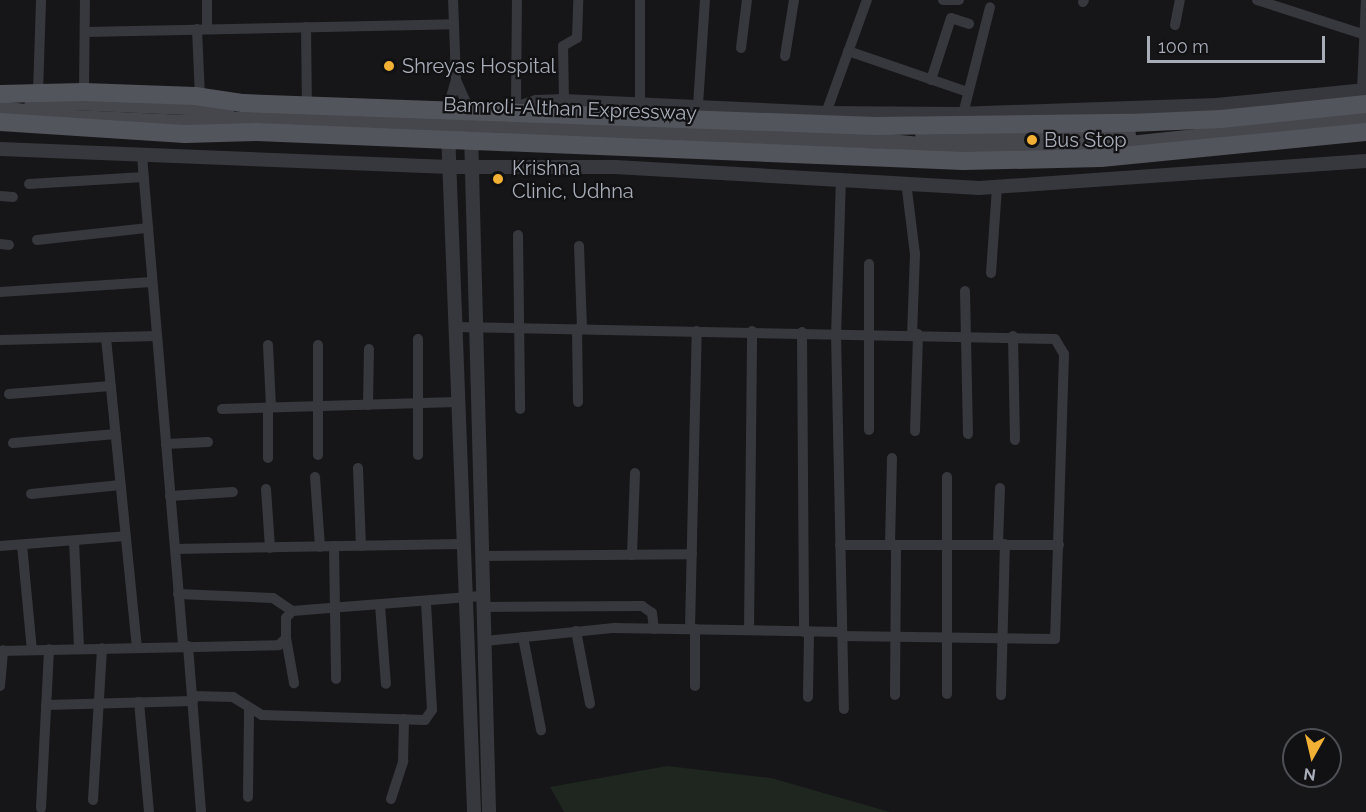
<!DOCTYPE html>
<style>
body{margin:0}
#map{position:relative;width:1366px;height:812px;overflow:hidden;background:#161618;font-family:Raleway,sans-serif}
div>[style]{position:absolute}
.green>*{inset:0;background:#1e261f}
.minor>*{height:10px;margin:-5px;padding:0 5px;transform-origin:5px;border-radius:5px;background:#37383d}
.tertiary>*{height:14px;margin:-7px;padding:0 7px;transform-origin:7px;border-radius:7px;background:#37383d}
.secondary>*{height:16px;margin:-8px;padding:0 8px;transform-origin:8px;border-radius:8px;background:#45474d}
.primary>*{height:18px;margin:-9px;padding:0 9px;transform-origin:9px;border-radius:9px;background:#53555c}
.dots>*{width:16px;height:16px;translate:-50% -50%;box-sizing:border-box;border:3px solid #111113;border-radius:50%}
span{translate:-50% -50%;white-space:nowrap;text-align:center;line-height:1.15;-webkit-text-stroke:4.5px #111113;paint-order:stroke}
.poi-label{font-size:20px;color:#a8adb8}
.left{translate:0 -50%;text-align:left}
.street-label{font-size:20px;color:#a8adb8}
.north{position:absolute;left:1282px;top:728px;width:60px;height:60px;box-sizing:border-box;background:#111113;border:2px solid #4d4f55;border-radius:50%;rotate:188deg;font-size:16px;font-weight:700;line-height:24px;text-align:center;color:#a8adb8}
.north::after{content:'';display:block;margin:auto;width:21px;height:27px;background:#f2b134;clip-path:polygon(50% 0,100% 100%,50% 72%,0 100%)}
.scale{position:absolute;left:1147px;top:36px;width:178px;height:27px;box-sizing:border-box;border:3px solid #a8adb8;border-top:0;padding-left:8px;font-size:18px;line-height:21px;white-space:nowrap;color:#a8adb8;-webkit-text-stroke:4px #111113;paint-order:stroke}
</style>
<div id="map">
<div class="green">
<div style="clip-path:polygon(667px 766px,771px 778px,890px 812px,564px 812px,550px 787px)"></div>
</div>
<div class="minor">
<div style="left:207px;top:0;width:29px;rotate:90deg"></div>
<div style="left:640px;top:0;width:103px;rotate:90deg"></div>
<div style="left:943px;top:0;width:16px"></div>
<div style="left:1257px;top:0;width:110px;rotate:17.9deg"></div>
<div style="left:1083px;top:2px;width:2px;rotate:-63deg"></div>
<div style="left:1175px;top:25px;width:25px;rotate:-79deg"></div>
<div style="left:306px;top:27px;width:79px;rotate:89.3deg"></div>
<div style="left:197px;top:29px;width:68px;rotate:87.5deg"></div>
<div style="left:85px;top:32px;width:369px;rotate:-1.2deg"></div>
<div style="left:741px;top:48px;width:48px;rotate:-82.9deg"></div>
<div style="left:848px;top:51px;width:127px;rotate:18.9deg"></div>
<div style="left:785px;top:56px;width:57px;rotate:-80.9deg"></div>
<div style="left:456px;top:80px;width:35px;rotate:66deg"></div>
<div style="left:931px;top:80px;width:65px;rotate:-72.1deg"></div>
<div style="left:951px;top:18px;width:19px;rotate:18deg"></div>
<div style="left:1362px;top:90px;width:90px;rotate:-87.5deg"></div>
<div style="left:38px;top:92px;width:92px;rotate:-88.1deg"></div>
<div style="left:84px;top:92px;width:92px;rotate:-89.4deg"></div>
<div style="left:564px;top:101px;width:55px;rotate:-91deg"></div>
<div style="left:563px;top:46px;width:16px;rotate:-30deg"></div>
<div style="left:577px;top:38px;width:38px;rotate:-88deg"></div>
<div style="left:698px;top:105px;width:105px;rotate:-86.2deg"></div>
<div style="left:516px;top:108px;width:108px;rotate:-89.5deg"></div>
<div style="left:447px;top:111px;width:32px;rotate:-74deg"></div>
<div style="left:456px;top:80px;width:80px;rotate:-92.1deg"></div>
<div style="left:826px;top:113px;width:120px;rotate:-70.1deg"></div>
<div style="left:963px;top:114px;width:110px;rotate:-75.8deg"></div>
<div style="left:142px;top:156px;width:492px;rotate:85.2deg"></div>
<div style="left:841px;top:178px;width:155px;rotate:91.8deg"></div>
<div style="left:836px;top:333px;width:376px;rotate:88.8deg"></div>
<div style="left:906px;top:182px;width:73px;rotate:82.9deg"></div>
<div style="left:915px;top:254px;width:80px;rotate:92.1deg"></div>
<div style="left:29px;top:184px;width:115px;rotate:-3.5deg"></div>
<div style="left:0;top:196px;width:13px;rotate:4deg"></div>
<div style="left:518px;top:235px;width:174px;rotate:89.3deg"></div>
<div style="left:37px;top:240px;width:112px;rotate:-6.2deg"></div>
<div style="left:0;top:244px;width:9px;rotate:6deg"></div>
<div style="left:579px;top:246px;width:83px;rotate:87.9deg"></div>
<div style="left:991px;top:273px;width:85px;rotate:-86deg"></div>
<div style="left:965px;top:291px;width:143px;rotate:88.8deg"></div>
<div style="left:0;top:292px;width:152px;rotate:-3.8deg"></div>
<div style="left:455px;top:327px;width:600px;rotate:1.15deg"></div>
<div style="left:1055px;top:339px;width:17px;rotate:59deg"></div>
<div style="left:1064px;top:354px;width:285px;rotate:91.8deg"></div>
<div style="left:1055px;top:639px;width:213px;rotate:-179.2deg"></div>
<div style="left:577px;top:329px;width:73px;rotate:89.2deg"></div>
<div style="left:802px;top:332px;width:300px;rotate:89.6deg"></div>
<div style="left:1013px;top:336px;width:104px;rotate:88.9deg"></div>
<div style="left:106px;top:338px;width:311px;rotate:84.3deg"></div>
<div style="left:0;top:340px;width:157px;rotate:-1.5deg"></div>
<div style="left:268px;top:345px;width:62px;rotate:87.2deg"></div>
<div style="left:318px;top:345px;width:110px;rotate:90deg"></div>
<div style="left:9px;top:394px;width:102px;rotate:-4.5deg"></div>
<div style="left:368px;top:405px;width:56px;rotate:-89deg"></div>
<div style="left:268px;top:408px;width:50px;rotate:90deg"></div>
<div style="left:222px;top:409px;width:235px;rotate:-1.7deg"></div>
<div style="left:869px;top:430px;width:166px;rotate:-90deg"></div>
<div style="left:915px;top:431px;width:97px;rotate:-88.2deg"></div>
<div style="left:13px;top:443px;width:103px;rotate:-5deg"></div>
<div style="left:166px;top:444px;width:42px;rotate:-2.7deg"></div>
<div style="left:418px;top:455px;width:116px;rotate:-90deg"></div>
<div style="left:358px;top:468px;width:78px;rotate:87.8deg"></div>
<div style="left:315px;top:477px;width:70px;rotate:85.9deg"></div>
<div style="left:947px;top:477px;width:217px;rotate:90deg"></div>
<div style="left:266px;top:489px;width:59px;rotate:86.1deg"></div>
<div style="left:31px;top:494px;width:90px;rotate:-5.7deg"></div>
<div style="left:170px;top:496px;width:63px;rotate:-3.6deg"></div>
<div style="left:74px;top:541px;width:108px;rotate:87.3deg"></div>
<div style="left:998px;top:544px;width:56px;rotate:-88deg"></div>
<div style="left:22px;top:545px;width:105px;rotate:84.6deg"></div>
<div style="left:840px;top:545px;width:219px"></div>
<div style="left:890px;top:545px;width:87px;rotate:-88.7deg"></div>
<div style="left:0;top:546px;width:126px;rotate:-4.5deg"></div>
<div style="left:334px;top:546px;width:133px;rotate:89.1deg"></div>
<div style="left:175px;top:549px;width:287px;rotate:-1deg"></div>
<div style="left:632px;top:555px;width:82px;rotate:-87.9deg"></div>
<div style="left:483px;top:556px;width:209px;rotate:-0.5deg"></div>
<div style="left:178px;top:594px;width:95px;rotate:2.4deg"></div>
<div style="left:273px;top:598px;width:23px;rotate:34deg"></div>
<div style="left:380px;top:605px;width:79px;rotate:85.7deg"></div>
<div style="left:484px;top:607px;width:158px;rotate:-0.4deg"></div>
<div style="left:642px;top:606px;width:12px;rotate:35deg"></div>
<div style="left:652px;top:613px;width:16px;rotate:83deg"></div>
<div style="left:690px;top:629px;width:298px;rotate:-88.7deg"></div>
<div style="left:695px;top:629px;width:57px;rotate:90deg"></div>
<div style="left:749px;top:630px;width:299px;rotate:-89.4deg"></div>
<div style="left:576px;top:631px;width:74px;rotate:79.1deg"></div>
<div style="left:523px;top:637px;width:95px;rotate:79deg"></div>
<div style="left:286px;top:638px;width:46px;rotate:79.9deg"></div>
<div style="left:485px;top:641px;width:130px;rotate:-5.8deg"></div>
<div style="left:614px;top:628px;width:228px;rotate:1deg"></div>
<div style="left:188px;top:646px;width:167px;rotate:85.5deg"></div>
<div style="left:0;top:651px;width:279px;rotate:-1.2deg"></div>
<div style="left:279px;top:645px;width:10px;rotate:-45deg"></div>
<div style="left:286px;top:638px;width:20px;rotate:-90deg"></div>
<div style="left:286px;top:618px;width:9px;rotate:-49deg"></div>
<div style="left:292px;top:611px;width:193px;rotate:-4.5deg"></div>
<div style="left:0;top:686px;width:36px;rotate:-85deg"></div>
<div style="left:895px;top:695px;width:150px;rotate:-89.6deg"></div>
<div style="left:1001px;top:695px;width:151px;rotate:-88.5deg"></div>
<div style="left:192px;top:696px;width:41px;rotate:1.4deg"></div>
<div style="left:233px;top:697px;width:34px;rotate:32deg"></div>
<div style="left:262px;top:715px;width:163px;rotate:1.8deg"></div>
<div style="left:425px;top:720px;width:12px;rotate:-55deg"></div>
<div style="left:432px;top:710px;width:109px;rotate:-93.2deg"></div>
<div style="left:808px;top:697px;width:65px;rotate:-89.1deg"></div>
<div style="left:139px;top:702px;width:110px;rotate:84.8deg"></div>
<div style="left:46px;top:705px;width:147px;rotate:-1.6deg"></div>
<div style="left:248px;top:797px;width:87px;rotate:-89.3deg"></div>
<div style="left:391px;top:799px;width:40px;rotate:-72deg"></div>
<div style="left:403px;top:761px;width:42px;rotate:-88.6deg"></div>
<div style="left:93px;top:800px;width:152px;rotate:-86.6deg"></div>
<div style="left:41px;top:808px;width:159px;rotate:-87.1deg"></div>
</div>
<div class="tertiary">
<div style="left:512px;top:110px;width:25px;rotate:-18deg"></div>
<div style="left:536px;top:102px;width:28px;rotate:-2deg"></div>
<div style="left:564px;top:101px;width:262px;rotate:2.6deg"></div>
<div style="left:826px;top:113px;width:131px;rotate:0.4deg"></div>
<div style="left:957px;top:114px;width:259px;rotate:-2deg"></div>
<div style="left:1216px;top:105px;width:151px;rotate:-5.7deg"></div>
<div style="left:448px;top:131px;width:681px;rotate:87.81deg"></div>
<div style="left:471px;top:133px;width:679px;rotate:88.48deg"></div>
<div style="left:0;top:149px;width:450px;rotate:2.3deg"></div>
<div style="left:450px;top:167px;width:165px"></div>
<div style="left:615px;top:167px;width:365px;rotate:3.3deg"></div>
<div style="left:979px;top:188px;width:388px;rotate:-4deg"></div>
</div>
<div class="secondary">
<div style="left:32px;top:106px;width:37px;rotate:-6deg"></div>
<div style="left:69px;top:102px;width:118px;rotate:2.4deg"></div>
<div style="left:187px;top:107px;width:40px;rotate:8.5deg"></div>
<div style="left:0;top:109px;width:74px;rotate:7deg"></div>
<div style="left:73px;top:118px;width:112px;rotate:2.6deg"></div>
<div style="left:185px;top:123px;width:73px;rotate:-3.9deg"></div>
<div style="left:258px;top:118px;width:622px;rotate:2.12deg"></div>
<div style="left:880px;top:141px;width:80px;rotate:5.7deg"></div>
<div style="left:960px;top:149px;width:141px;rotate:-0.8deg"></div>
<div style="left:1101px;top:147px;width:266px;rotate:-6deg"></div>
<div style="left:923px;top:137px;width:205px;rotate:-0.6deg"></div>
</div>
<div class="primary">
<div style="left:0;top:94px;width:84px;rotate:-1.4deg"></div>
<div style="left:84px;top:92px;width:111px;rotate:2.1deg"></div>
<div style="left:195px;top:96px;width:49px;rotate:8.3deg"></div>
<div style="left:243px;top:103px;width:632px;rotate:2.08deg"></div>
<div style="left:875px;top:126px;width:256px;rotate:-0.7deg"></div>
<div style="left:1131px;top:123px;width:90px;rotate:-2.5deg"></div>
<div style="left:1221px;top:119px;width:146px;rotate:-5.9deg"></div>
<div style="left:0;top:122px;width:185px;rotate:3.7deg"></div>
<div style="left:185px;top:134px;width:72px;rotate:-1.6deg"></div>
<div style="left:257px;top:132px;width:707px;rotate:2.35deg"></div>
<div style="left:963px;top:161px;width:138px;rotate:-1.2deg"></div>
<div style="left:1101px;top:158px;width:266px;rotate:-5.6deg"></div>
</div>
<div class="dots">
<div style="left:389px;top:66px;background:#f2b134"></div>
<div style="left:1032px;top:140px;background:#f2b134"></div>
<div style="left:498px;top:179px;background:#f2b134"></div>
</div>
<div class="poi-label">
<span class="left" style="left:402px;top:66px">Shreyas Hospital</span>
<span class="left" style="left:1044px;top:140px">Bus Stop</span>
<span class="left" style="left:512px;top:180px">Krishna<br>Clinic, Udhna</span>
</div>
<div class="street-label">
<span style="left:570px;top:109px;rotate:2deg">Bamroli-Althan Expressway</span>
</div>
<div class="north">N</div>
<div class="scale">100 m</div>
</div>
